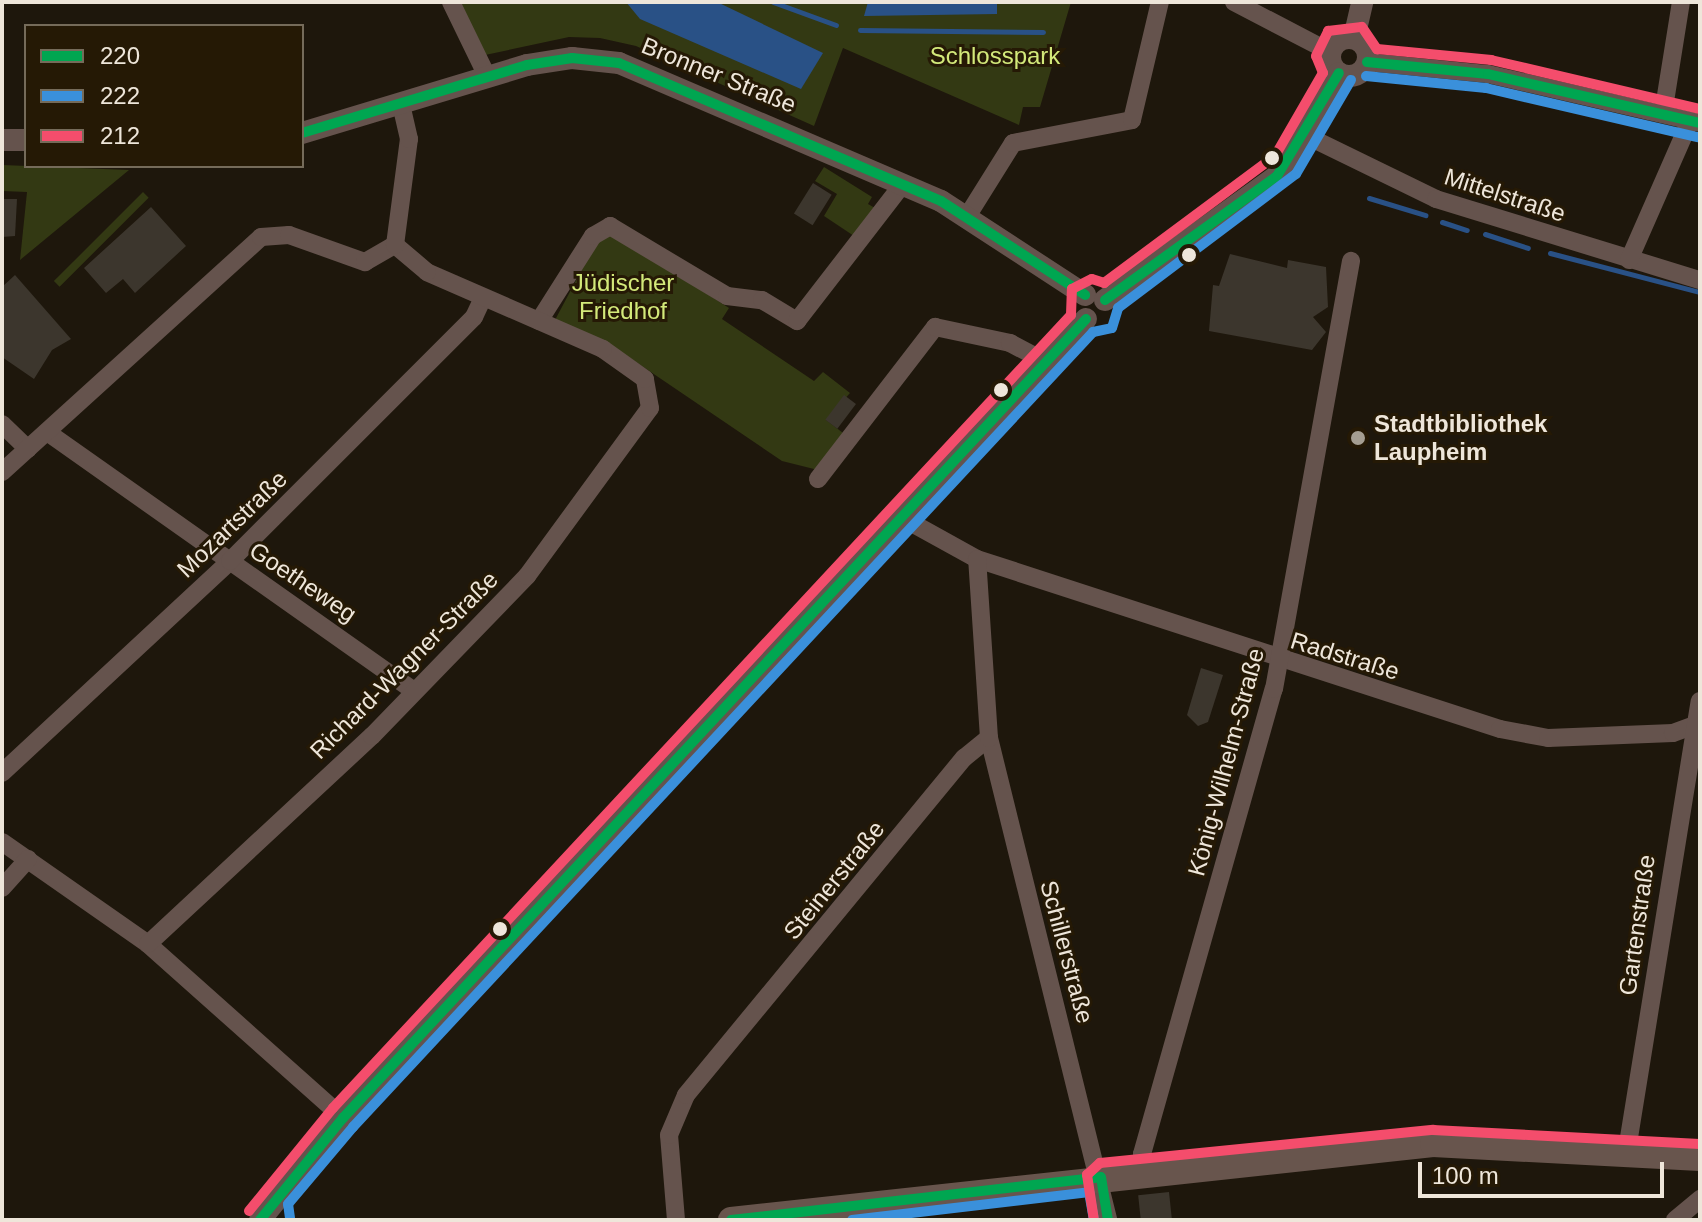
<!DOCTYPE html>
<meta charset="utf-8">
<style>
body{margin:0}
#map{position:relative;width:1702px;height:1222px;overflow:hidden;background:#1e170c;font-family:Helvetica,sans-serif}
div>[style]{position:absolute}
.green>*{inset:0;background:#333913;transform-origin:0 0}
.water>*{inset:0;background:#295186}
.stream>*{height:5px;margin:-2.5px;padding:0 2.5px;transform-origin:2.5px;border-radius:2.5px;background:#295186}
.building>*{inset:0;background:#3c362d;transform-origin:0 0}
.minor>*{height:18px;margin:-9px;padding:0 9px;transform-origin:9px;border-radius:9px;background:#65534d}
.tertiary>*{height:22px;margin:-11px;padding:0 11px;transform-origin:11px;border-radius:11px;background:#65534d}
.tertiary>.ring{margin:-11px;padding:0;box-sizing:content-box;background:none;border:22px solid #65534d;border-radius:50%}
.secondary>*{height:26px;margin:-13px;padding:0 13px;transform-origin:13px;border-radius:13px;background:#68554d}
.bus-1>*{height:10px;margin:-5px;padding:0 5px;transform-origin:5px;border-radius:5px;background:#00a651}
.bus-2>*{height:10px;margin:-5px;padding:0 5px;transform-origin:5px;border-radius:5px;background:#3a90db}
.bus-3>*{height:10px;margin:-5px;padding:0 5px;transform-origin:5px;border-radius:5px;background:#f44d6c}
.dots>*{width:22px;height:22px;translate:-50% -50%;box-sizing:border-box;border:4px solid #251905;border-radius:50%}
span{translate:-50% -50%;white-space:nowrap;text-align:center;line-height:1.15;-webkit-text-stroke:6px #251905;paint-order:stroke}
.park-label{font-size:24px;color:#d3e97a}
.street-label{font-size:24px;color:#eee6da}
.poi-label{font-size:24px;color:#eee6da;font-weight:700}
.left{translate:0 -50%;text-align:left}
.frame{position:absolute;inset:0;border:4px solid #eee6da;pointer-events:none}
.legend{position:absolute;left:24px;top:24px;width:280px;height:144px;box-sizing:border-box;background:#251905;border:2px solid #756b5a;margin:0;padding:10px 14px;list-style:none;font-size:24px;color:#eee6da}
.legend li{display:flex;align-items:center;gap:16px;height:40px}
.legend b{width:40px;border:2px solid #756b5a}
.scale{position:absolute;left:1418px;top:1162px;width:246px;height:36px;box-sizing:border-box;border:4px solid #eee6da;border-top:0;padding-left:10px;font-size:24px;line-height:28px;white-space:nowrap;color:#eee6da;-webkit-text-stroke:6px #251905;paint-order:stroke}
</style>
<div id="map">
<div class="green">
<div style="clip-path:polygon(456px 2px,1071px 2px,1040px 107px,1023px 107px,1019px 125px,843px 48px,814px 126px,636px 46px,600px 38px,569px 37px,485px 55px)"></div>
<div style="clip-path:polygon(2px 165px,129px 170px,20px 260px,27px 192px,2px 191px)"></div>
<div style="clip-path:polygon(824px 167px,872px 197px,868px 204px,875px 208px,854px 236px,824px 216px,837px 194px,815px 181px)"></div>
<div style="left:143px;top:192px;width:8px;height:126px;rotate:45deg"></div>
<div style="clip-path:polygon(614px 234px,729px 308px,722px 319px,814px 381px,823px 372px,850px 393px,826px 420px,847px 436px,818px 470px,782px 461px,608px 343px,555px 320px,598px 239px)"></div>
</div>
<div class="water">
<div style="clip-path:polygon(626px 2px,717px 2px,823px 53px,801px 89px,640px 19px)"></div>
<div style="clip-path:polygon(868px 2px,997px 2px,997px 14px,864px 16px)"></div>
</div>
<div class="stream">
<div style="left:773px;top:2px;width:67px;rotate:20.1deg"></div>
<div style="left:860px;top:30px;width:183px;rotate:0.6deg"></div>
<div style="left:1369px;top:198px;width:59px;rotate:16.9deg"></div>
<div style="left:1442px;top:222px;width:26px;rotate:18deg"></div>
<div style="left:1485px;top:234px;width:45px;rotate:18deg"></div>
<div style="left:1550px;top:253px;width:155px;rotate:14.6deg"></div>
</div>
<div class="building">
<div style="left:813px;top:183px;width:22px;height:36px;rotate:32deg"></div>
<div style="clip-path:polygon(2px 199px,17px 199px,15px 236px,2px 237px)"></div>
<div style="clip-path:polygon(151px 207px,186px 246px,135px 293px,123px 279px,106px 293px,84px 268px)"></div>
<div style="clip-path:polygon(1230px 254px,1287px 268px,1288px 260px,1326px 267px,1328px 307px,1313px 317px,1326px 332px,1312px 350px,1209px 331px,1213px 285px,1219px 286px)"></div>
<div style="clip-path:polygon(15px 275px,71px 339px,52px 350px,34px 379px,2px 357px,2px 287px)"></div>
<div style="left:844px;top:395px;width:15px;height:31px;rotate:37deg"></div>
<div style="clip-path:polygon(1201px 668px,1223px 675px,1208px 722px,1198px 726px,1187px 715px)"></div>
<div style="left:1169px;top:1192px;width:27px;height:31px;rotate:84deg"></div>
</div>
<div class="minor">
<div style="left:451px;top:2px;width:82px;rotate:64.1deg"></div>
<div style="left:1234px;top:2px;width:108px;rotate:27.5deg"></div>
<div style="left:1367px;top:62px;width:122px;rotate:5.7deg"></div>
<div style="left:1488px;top:74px;width:218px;rotate:13deg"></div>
<div style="left:1663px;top:114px;width:113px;rotate:-80.9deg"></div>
<div style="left:1305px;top:135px;width:146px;rotate:26deg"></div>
<div style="left:1436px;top:199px;width:276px;rotate:17.1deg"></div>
<div style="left:968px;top:215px;width:85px;rotate:-58deg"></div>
<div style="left:1013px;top:143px;width:121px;rotate:-10.9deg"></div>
<div style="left:1132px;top:120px;width:121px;rotate:-76.7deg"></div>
<div style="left:1629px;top:260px;width:152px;rotate:-66.3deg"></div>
<div style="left:539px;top:321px;width:101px;rotate:-57.6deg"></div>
<div style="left:593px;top:236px;width:20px;rotate:-30deg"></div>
<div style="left:610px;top:226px;width:136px;rotate:30.9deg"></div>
<div style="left:727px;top:296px;width:35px;rotate:7deg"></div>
<div style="left:762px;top:300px;width:41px;rotate:31deg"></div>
<div style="left:797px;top:321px;width:173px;rotate:-52.3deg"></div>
<div style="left:2px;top:424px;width:36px;rotate:44deg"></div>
<div style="left:47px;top:432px;width:449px;rotate:35.2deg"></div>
<div style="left:2px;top:472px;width:350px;rotate:-42.2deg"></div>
<div style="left:261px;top:237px;width:28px;rotate:-4deg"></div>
<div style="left:289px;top:235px;width:81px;rotate:19.6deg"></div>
<div style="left:365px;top:262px;width:34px;rotate:-30deg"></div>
<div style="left:818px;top:479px;width:192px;rotate:-52.4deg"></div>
<div style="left:935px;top:327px;width:77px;rotate:12deg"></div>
<div style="left:1010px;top:343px;width:41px;rotate:27.8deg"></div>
<div style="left:901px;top:517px;width:87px;rotate:28.9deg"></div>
<div style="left:977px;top:559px;width:550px;rotate:18.01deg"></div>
<div style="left:1500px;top:729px;width:49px;rotate:10.6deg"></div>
<div style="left:1548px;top:738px;width:125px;rotate:-2.3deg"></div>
<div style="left:1673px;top:733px;width:29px;rotate:-20deg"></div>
<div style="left:989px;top:738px;width:496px;rotate:76.1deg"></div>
<div style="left:2px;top:773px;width:311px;rotate:-42.9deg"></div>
<div style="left:230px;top:561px;width:345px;rotate:-45deg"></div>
<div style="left:474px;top:317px;width:21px;rotate:-65deg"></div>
<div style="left:2px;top:842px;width:178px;rotate:34.9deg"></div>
<div style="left:148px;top:944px;width:261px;rotate:41.7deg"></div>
<div style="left:2px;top:888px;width:39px;rotate:-48deg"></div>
<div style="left:148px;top:944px;width:306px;rotate:-42.9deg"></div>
<div style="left:372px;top:736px;width:223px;rotate:-45.9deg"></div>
<div style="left:527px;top:576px;width:208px;rotate:-53.8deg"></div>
<div style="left:650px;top:408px;width:29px;rotate:-100deg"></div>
<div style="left:645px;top:379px;width:52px;rotate:-144.5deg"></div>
<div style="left:603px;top:349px;width:192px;rotate:-156.4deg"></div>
<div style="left:427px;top:272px;width:42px;rotate:-139.8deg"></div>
<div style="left:395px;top:245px;width:107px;rotate:-82.5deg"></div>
<div style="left:409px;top:139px;width:32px;rotate:-103deg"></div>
<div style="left:1626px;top:1156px;width:461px;rotate:-80.8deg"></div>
<div style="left:1144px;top:1174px;width:20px;rotate:-96deg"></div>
<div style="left:1142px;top:1154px;width:483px;rotate:-74.2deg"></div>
<div style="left:1274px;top:689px;width:435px;rotate:-79.8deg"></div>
<div style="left:676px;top:1220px;width:85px;rotate:-94.7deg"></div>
<div style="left:669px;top:1135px;width:43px;rotate:-67deg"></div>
<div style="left:686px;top:1095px;width:437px;rotate:-50.5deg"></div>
<div style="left:964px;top:758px;width:32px;rotate:-39deg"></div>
<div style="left:989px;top:738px;width:179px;rotate:-93.8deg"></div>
<div style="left:1675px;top:1220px;width:33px;rotate:-40deg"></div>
</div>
<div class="tertiary">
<div style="left:1354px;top:38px;width:37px;rotate:-77deg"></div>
<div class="ring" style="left:1330px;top:38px;width:16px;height:16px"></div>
<div style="left:302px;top:133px;width:235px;rotate:-16.8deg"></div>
<div style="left:527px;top:65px;width:46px;rotate:-8.8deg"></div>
<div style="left:572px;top:58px;width:47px;rotate:6.1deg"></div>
<div style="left:619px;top:63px;width:350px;rotate:23.2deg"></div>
<div style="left:941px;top:201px;width:172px;rotate:33.1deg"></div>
<div style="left:2px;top:140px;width:24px"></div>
<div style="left:1105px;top:300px;width:212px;rotate:-35.8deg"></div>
<div style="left:1277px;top:176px;width:120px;rotate:-59deg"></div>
<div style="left:260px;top:1220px;width:132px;rotate:-50.9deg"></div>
<div style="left:343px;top:1118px;width:1091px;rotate:-47.08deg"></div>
</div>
<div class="secondary">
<div style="left:731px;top:1220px;width:706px;rotate:-6.18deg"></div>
<div style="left:1433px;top:1144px;width:267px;rotate:3deg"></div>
</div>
<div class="bus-1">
<div style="left:1367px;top:62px;width:122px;rotate:5.7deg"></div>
<div style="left:1488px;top:74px;width:218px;rotate:13deg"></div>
<div style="left:302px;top:133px;width:235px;rotate:-16.8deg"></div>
<div style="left:527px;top:65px;width:46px;rotate:-8.8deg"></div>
<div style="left:572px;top:58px;width:47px;rotate:6.1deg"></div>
<div style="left:619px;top:63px;width:350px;rotate:23.2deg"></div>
<div style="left:941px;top:201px;width:172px;rotate:33.1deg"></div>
<div style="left:1105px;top:300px;width:212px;rotate:-35.8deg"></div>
<div style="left:1277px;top:176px;width:120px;rotate:-59deg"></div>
<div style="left:260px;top:1220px;width:132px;rotate:-50.9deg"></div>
<div style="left:343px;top:1118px;width:1091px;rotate:-47.08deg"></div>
<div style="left:731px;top:1220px;width:372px;rotate:-6.6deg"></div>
<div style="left:1101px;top:1177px;width:44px;rotate:80.8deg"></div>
</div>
<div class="bus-2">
<div style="left:1366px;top:76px;width:121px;rotate:5.7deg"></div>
<div style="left:1486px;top:88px;width:217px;rotate:13.1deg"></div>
<div style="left:290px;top:1218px;width:14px;rotate:-98deg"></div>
<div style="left:288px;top:1204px;width:101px;rotate:-49.8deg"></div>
<div style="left:353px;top:1127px;width:1086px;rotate:-47.05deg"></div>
<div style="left:1093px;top:332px;width:19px;rotate:-12deg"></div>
<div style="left:1112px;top:328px;width:21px;rotate:-73deg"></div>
<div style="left:1118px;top:308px;width:223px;rotate:-37deg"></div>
<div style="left:1296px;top:174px;width:109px;rotate:-59.7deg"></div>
<div style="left:852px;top:1220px;width:239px;rotate:-6.7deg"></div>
<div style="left:1089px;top:1192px;width:28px;rotate:80deg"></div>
</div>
<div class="bus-3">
<div style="left:249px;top:1211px;width:133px;rotate:-50.8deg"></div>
<div style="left:333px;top:1108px;width:1083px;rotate:-47.06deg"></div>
<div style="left:1071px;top:315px;width:26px;rotate:-88deg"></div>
<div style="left:1072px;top:289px;width:22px;rotate:-27deg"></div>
<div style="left:1092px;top:279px;width:13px;rotate:18deg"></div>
<div style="left:1104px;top:283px;width:213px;rotate:-36.6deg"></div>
<div style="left:1275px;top:156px;width:96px;rotate:-60deg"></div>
<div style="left:1323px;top:73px;width:18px;rotate:-112deg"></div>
<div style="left:1316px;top:56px;width:28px;rotate:-64deg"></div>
<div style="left:1328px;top:31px;width:34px;rotate:-7deg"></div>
<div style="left:1362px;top:27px;width:27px;rotate:56deg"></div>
<div style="left:1377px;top:49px;width:115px;rotate:5.5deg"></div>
<div style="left:1491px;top:60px;width:215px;rotate:13.2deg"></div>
<div style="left:1094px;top:1220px;width:46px;rotate:-98.8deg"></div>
<div style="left:1087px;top:1175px;width:18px;rotate:-43deg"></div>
<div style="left:1100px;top:1163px;width:335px;rotate:-5.7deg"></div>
<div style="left:1433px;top:1130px;width:267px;rotate:3deg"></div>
</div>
<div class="dots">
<div style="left:1272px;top:158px;background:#eee6da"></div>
<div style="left:1189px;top:255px;background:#eee6da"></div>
<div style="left:1001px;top:390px;background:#eee6da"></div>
<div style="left:1358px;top:438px;background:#a59e92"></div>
<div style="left:500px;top:929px;background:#eee6da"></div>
</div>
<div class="park-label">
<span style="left:995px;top:56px">Schlosspark</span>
<span style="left:623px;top:297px">Jüdischer<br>Friedhof</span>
</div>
<div class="street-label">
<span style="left:719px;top:75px;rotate:22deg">Bronner Straße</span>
<span style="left:1505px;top:195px;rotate:18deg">Mittelstraße</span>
<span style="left:232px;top:524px;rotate:-44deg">Mozartstraße</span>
<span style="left:303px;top:582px;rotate:34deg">Goetheweg</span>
<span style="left:1345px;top:656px;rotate:17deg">Radstraße</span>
<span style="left:404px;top:665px;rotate:-45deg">Richard-Wagner-Straße</span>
<span style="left:1226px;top:762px;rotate:-75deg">König-Wilhelm-Straße</span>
<span style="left:834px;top:880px;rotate:-51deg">Steinerstraße</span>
<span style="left:1637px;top:925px;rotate:-82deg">Gartenstraße</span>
<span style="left:1067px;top:952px;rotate:75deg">Schillerstraße</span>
</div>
<div class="poi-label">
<span class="left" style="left:1374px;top:438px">Stadtbibliothek<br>Laupheim</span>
</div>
<div class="frame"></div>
<ul class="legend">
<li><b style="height:10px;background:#00a651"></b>220</li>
<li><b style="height:10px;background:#3a90db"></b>222</li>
<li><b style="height:10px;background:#f44d6c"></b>212</li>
</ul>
<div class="scale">100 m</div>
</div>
